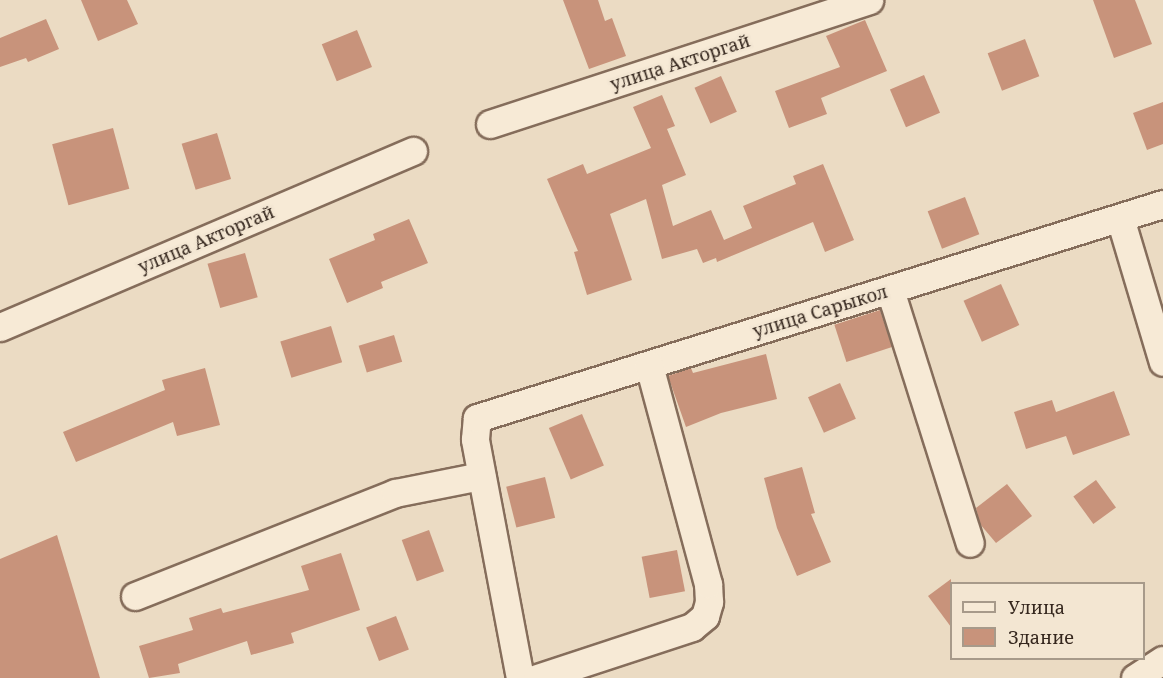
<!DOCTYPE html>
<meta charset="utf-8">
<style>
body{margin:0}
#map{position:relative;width:1163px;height:678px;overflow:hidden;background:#ebdbc3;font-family:"Noto Serif",serif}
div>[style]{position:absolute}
.building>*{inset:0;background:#c8937b;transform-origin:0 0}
.roads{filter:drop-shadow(2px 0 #856d5b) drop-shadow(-2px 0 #856d5b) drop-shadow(0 2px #856d5b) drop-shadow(0 -2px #856d5b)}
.minor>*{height:27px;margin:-13.5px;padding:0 13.5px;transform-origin:13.5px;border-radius:13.5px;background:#f7ead6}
span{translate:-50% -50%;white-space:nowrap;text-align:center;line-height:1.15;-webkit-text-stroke:5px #f3e6d2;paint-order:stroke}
.street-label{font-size:18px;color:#35271e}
.legend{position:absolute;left:950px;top:582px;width:195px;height:78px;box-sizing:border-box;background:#f3e6d2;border:2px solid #a79a8a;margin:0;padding:8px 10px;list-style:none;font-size:18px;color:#35271e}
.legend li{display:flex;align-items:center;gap:12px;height:30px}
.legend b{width:30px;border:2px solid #a79a8a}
</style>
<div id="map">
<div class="building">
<div style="clip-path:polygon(81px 0,127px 0,138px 24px,98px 41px)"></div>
<div style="clip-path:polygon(563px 0,598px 0,605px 21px,612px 18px,626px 56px,589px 69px)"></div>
<div style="clip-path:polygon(1093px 0,1135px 0,1152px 44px,1114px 58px)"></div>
<div style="clip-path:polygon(46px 19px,59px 49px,28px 62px,26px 58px,0 67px,0 38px)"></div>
<div style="clip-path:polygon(865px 20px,887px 71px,821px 98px,827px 114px,789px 128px,775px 91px,840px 67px,826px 36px)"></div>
<div style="left:357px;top:30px;width:40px;height:38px;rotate:68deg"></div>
<div style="left:1025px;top:39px;width:40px;height:40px;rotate:69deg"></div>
<div style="left:924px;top:75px;width:41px;height:37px;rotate:67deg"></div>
<div style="left:721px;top:76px;width:39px;height:29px;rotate:66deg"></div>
<div style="clip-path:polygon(662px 95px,675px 126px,667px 129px,686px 175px,662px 185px,673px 226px,711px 210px,724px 240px,752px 228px,743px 206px,796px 184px,793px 176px,823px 164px,854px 240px,825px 252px,813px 222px,717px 262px,716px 258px,703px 263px,697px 249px,662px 259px,646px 199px,610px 214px,632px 280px,587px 295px,574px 252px,578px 251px,547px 179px,583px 164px,587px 174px,651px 148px,633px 107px)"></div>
<div style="clip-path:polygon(1163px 102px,1163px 144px,1147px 150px,1133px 113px)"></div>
<div style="left:113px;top:128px;width:63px;height:63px;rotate:75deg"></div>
<div style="left:217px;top:133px;width:48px;height:37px;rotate:73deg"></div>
<div style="left:965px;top:197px;width:40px;height:40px;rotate:69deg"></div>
<div style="clip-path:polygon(409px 219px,428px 263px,381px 282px,383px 288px,347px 303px,329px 259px,375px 240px,373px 234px)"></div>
<div style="left:245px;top:253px;width:46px;height:39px;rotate:74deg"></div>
<div style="left:1001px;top:284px;width:45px;height:41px;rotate:66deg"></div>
<div style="left:880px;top:310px;width:39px;height:48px;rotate:72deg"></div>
<div style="left:331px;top:326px;width:38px;height:53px;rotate:73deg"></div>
<div style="left:394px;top:335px;width:28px;height:37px;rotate:73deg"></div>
<div style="clip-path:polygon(766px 354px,777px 399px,721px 413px,686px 427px,668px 376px,691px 368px,693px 373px)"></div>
<div style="clip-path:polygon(205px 368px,220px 425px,177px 436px,173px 422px,76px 462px,63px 432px,165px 390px,162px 380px)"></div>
<div style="left:840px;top:383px;width:39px;height:35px;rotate:66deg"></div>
<div style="clip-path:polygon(1114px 391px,1130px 435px,1073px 455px,1066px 436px,1026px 449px,1014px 412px,1052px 400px,1056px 412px)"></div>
<div style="left:582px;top:414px;width:56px;height:36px;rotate:67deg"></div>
<div style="clip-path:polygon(802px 467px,815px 513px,811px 514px,831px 562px,797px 576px,777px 528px,764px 478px)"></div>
<div style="left:545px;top:477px;width:42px;height:40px;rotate:76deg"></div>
<div style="left:1096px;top:480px;width:34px;height:28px;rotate:54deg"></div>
<div style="clip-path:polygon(1007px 484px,1032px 516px,996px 543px,980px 524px,976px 508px)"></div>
<div style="left:429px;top:530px;width:44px;height:29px;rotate:70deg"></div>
<div style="clip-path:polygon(57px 535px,100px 678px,0 678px,0 559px)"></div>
<div style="left:677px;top:550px;width:42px;height:36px;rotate:79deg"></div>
<div style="clip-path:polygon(341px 553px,360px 610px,291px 633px,294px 643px,251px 655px,247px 641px,178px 664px,180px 673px,149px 678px,139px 646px,193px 630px,189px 618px,221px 608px,223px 613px,309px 590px,301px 566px)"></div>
<div style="clip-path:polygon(951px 579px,951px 627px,928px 596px)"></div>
<div style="left:396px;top:616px;width:36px;height:32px;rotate:69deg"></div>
</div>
<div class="roads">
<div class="minor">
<div style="left:490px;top:124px;width:399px;rotate:-18.1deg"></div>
<div style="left:1120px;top:218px;width:150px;rotate:73.4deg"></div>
<div style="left:890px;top:290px;width:265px;rotate:72.5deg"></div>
<div style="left:0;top:327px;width:449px;rotate:-23.1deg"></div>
<div style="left:135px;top:596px;width:280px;rotate:-21.6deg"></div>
<div style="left:395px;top:493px;width:88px;rotate:-11.2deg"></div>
<div style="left:520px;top:678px;width:243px;rotate:-100.7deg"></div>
<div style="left:475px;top:439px;width:21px;rotate:-85deg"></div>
<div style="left:477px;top:418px;width:719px;rotate:-17.33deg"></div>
<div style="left:537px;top:678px;width:163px;rotate:-18.2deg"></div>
<div style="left:692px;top:627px;width:17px;rotate:-40deg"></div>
<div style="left:705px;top:616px;width:15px;rotate:-74deg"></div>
<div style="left:709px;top:602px;width:18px;rotate:-93deg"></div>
<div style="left:708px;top:584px;width:227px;rotate:-105.1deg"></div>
<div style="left:1135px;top:678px;width:33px;rotate:-33deg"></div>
</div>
</div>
<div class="street-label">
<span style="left:680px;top:62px;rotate:-18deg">улица Акторгай</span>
<span style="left:206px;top:239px;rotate:-23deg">улица Акторгай</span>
<span style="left:820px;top:311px;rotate:-17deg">улица Сарыкол</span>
</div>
<ul class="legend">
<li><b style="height:8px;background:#f7ead6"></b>Улица</li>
<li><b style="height:16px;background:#c8937b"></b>Здание</li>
</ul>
</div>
